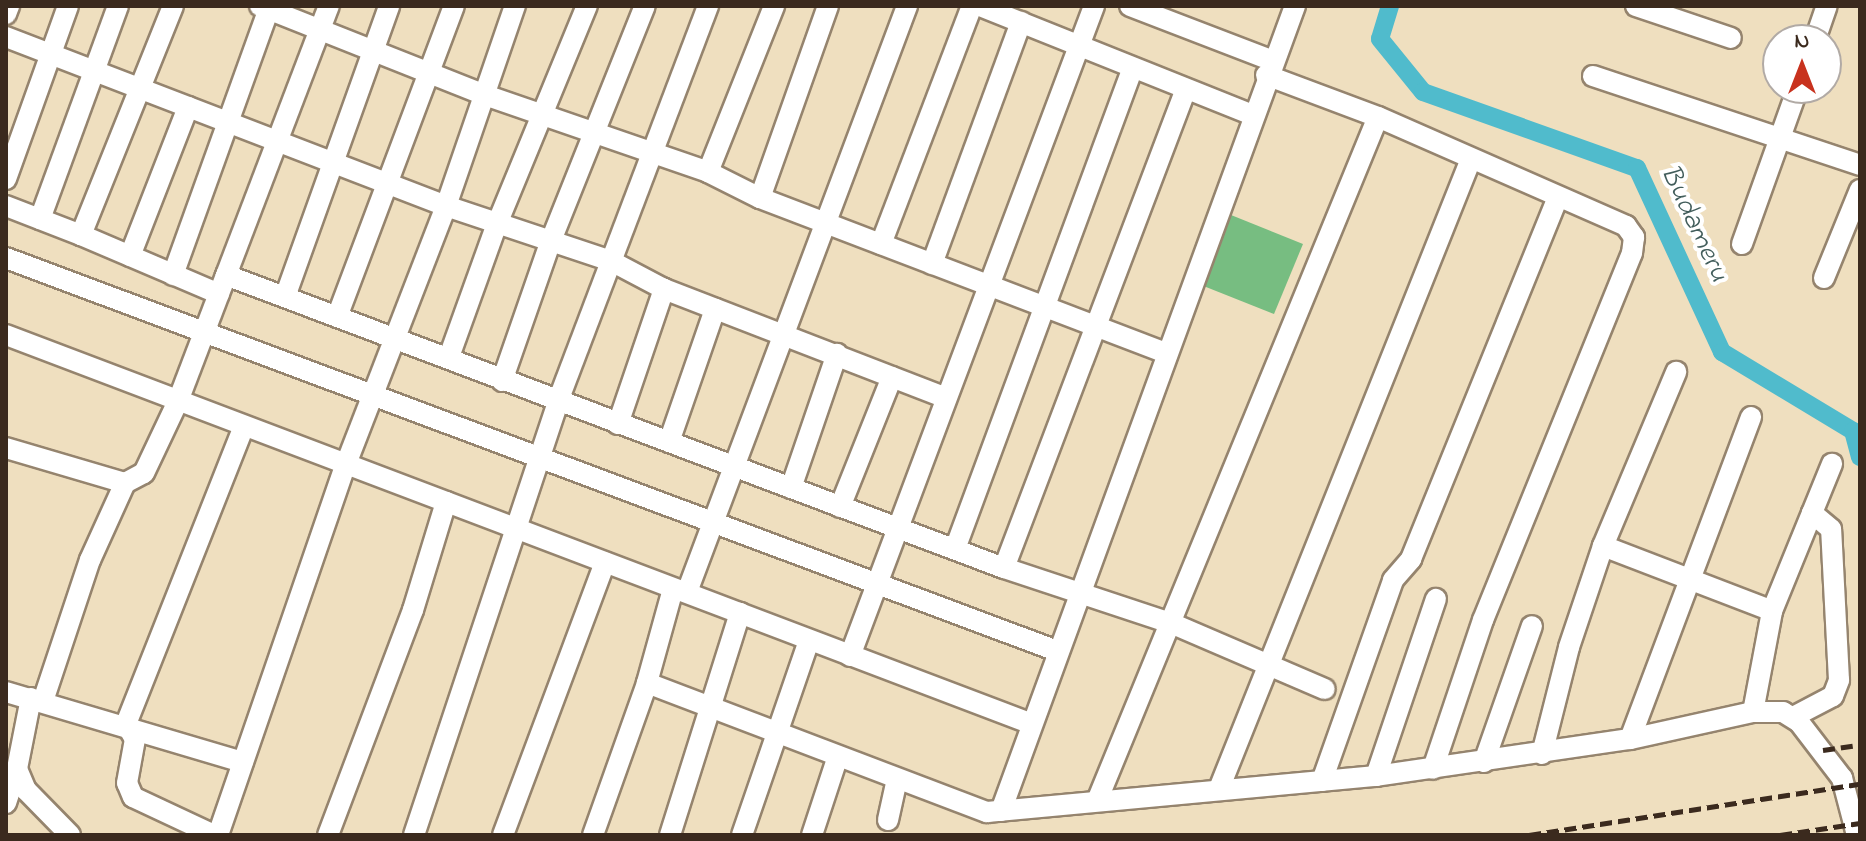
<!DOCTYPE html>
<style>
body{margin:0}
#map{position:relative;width:1866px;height:841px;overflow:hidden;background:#efdfbf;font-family:"Indie Flower",sans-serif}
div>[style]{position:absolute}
.forest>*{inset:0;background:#77bd81}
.canal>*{height:18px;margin:-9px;padding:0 9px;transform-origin:9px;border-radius:9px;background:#50bbcc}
.roads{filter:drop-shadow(2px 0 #95846e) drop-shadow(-2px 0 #95846e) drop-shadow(0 2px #95846e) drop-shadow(0 -2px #95846e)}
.minor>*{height:20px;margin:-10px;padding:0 10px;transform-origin:10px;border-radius:10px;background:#fff}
.rail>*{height:5px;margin-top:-2.5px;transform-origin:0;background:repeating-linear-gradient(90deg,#3b2a1e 0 12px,transparent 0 18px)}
span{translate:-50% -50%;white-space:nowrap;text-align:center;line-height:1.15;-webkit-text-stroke:8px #fff;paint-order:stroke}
.water-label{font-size:28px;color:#425d5b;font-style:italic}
.frame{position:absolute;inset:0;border:8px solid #3b2a1e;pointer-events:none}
.north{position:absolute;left:1762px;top:24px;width:80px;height:80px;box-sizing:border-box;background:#fff;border:2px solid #b1aaa5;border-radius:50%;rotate:0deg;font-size:22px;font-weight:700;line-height:32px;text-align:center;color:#3b2a1e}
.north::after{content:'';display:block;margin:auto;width:28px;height:36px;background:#c8321e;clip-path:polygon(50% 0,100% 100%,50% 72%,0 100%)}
</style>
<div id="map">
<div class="forest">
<div style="clip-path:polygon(1231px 215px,1303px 244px,1274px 314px,1201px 285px,1220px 231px)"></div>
</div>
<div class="canal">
<div style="left:1390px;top:6px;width:34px;rotate:107deg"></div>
<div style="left:1380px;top:39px;width:68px;rotate:50.9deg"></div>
<div style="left:1423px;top:92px;width:227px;rotate:19.6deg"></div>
<div style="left:1637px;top:168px;width:203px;rotate:65.2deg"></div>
<div style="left:1722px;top:352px;width:153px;rotate:31.1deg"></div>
<div style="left:1853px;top:431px;width:27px;rotate:75deg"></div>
</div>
<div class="roads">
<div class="minor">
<div style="left:173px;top:6px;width:247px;rotate:111.9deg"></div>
<div style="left:81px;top:235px;width:150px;rotate:23.1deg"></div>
<div style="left:260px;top:6px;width:239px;rotate:21.6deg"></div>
<div style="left:482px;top:94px;width:239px;rotate:19deg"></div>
<div style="left:708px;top:172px;width:58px;rotate:26.6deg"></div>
<div style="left:760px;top:198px;width:435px;rotate:20.9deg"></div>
<div style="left:980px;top:6px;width:293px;rotate:21.8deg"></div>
<div style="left:1130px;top:6px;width:151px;rotate:21deg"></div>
<div style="left:1636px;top:6px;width:100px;rotate:18.6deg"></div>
<div style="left:6px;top:14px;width:9px;rotate:-69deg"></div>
<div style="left:6px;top:37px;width:471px;rotate:21deg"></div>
<div style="left:446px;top:206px;width:174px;rotate:18.4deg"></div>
<div style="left:611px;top:261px;width:60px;rotate:27.8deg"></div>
<div style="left:664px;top:289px;width:302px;rotate:21.1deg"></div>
<div style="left:1815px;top:40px;width:36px;rotate:-71deg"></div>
<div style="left:1266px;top:75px;width:120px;rotate:20.6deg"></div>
<div style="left:1378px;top:117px;width:271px;rotate:23.7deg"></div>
<div style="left:1626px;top:226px;width:14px;rotate:54deg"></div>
<div style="left:1634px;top:237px;width:16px;rotate:97deg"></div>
<div style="left:1632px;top:253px;width:396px;rotate:112.1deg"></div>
<div style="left:1483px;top:620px;width:157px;rotate:108.6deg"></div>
<div style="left:1593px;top:76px;width:281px;rotate:18.4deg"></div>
<div style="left:708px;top:172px;width:179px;rotate:-68.3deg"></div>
<div style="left:6px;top:179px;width:184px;rotate:-70.3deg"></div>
<div style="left:760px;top:198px;width:204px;rotate:-70.5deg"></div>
<div style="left:6px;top:206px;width:80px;rotate:21.1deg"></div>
<div style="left:40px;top:219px;width:227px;rotate:-69.9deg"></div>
<div style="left:881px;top:244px;width:255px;rotate:-69.1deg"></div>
<div style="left:1742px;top:244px;width:166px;rotate:-70.3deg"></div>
<div style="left:130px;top:256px;width:160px;rotate:-68.7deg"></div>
<div style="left:6px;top:258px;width:1122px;rotate:20.5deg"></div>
<div style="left:932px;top:264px;width:258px;rotate:-69.8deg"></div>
<div style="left:173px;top:275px;width:286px;rotate:-70.2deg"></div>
<div style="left:226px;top:275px;width:831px;rotate:20.64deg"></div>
<div style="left:1004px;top:568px;width:178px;rotate:18.3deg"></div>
<div style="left:1173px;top:624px;width:165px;rotate:23.2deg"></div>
<div style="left:1824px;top:278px;width:95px;rotate:-67.8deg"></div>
<div style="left:285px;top:297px;width:309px;rotate:-70.3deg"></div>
<div style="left:337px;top:317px;width:332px;rotate:-69.4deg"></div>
<div style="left:6px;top:335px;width:1097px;rotate:20.76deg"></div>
<div style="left:449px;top:357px;width:141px;rotate:-70.2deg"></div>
<div style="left:497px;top:224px;width:236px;rotate:-67.6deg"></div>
<div style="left:502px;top:381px;width:146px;rotate:-70.8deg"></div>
<div style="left:550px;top:243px;width:255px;rotate:-68.2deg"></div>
<div style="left:618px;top:424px;width:143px;rotate:-71.2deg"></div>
<div style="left:669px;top:442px;width:141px;rotate:-70.9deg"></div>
<div style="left:6px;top:448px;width:124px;rotate:16.4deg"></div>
<div style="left:125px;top:483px;width:21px;rotate:-28deg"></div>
<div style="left:144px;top:473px;width:80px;rotate:-64.7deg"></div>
<div style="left:178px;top:401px;width:423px;rotate:-69.1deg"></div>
<div style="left:791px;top:488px;width:142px;rotate:-71.1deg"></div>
<div style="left:840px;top:507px;width:140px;rotate:-68.2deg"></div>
<div style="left:1603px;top:546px;width:189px;rotate:-67.2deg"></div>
<div style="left:955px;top:549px;width:511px;rotate:-69.72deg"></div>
<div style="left:1004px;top:568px;width:512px;rotate:-69.2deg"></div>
<div style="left:673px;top:589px;width:98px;rotate:105.5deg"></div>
<div style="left:647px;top:683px;width:364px;rotate:20.8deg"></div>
<div style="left:987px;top:812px;width:391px;rotate:-5.3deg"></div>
<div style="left:1376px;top:776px;width:257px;rotate:-8.3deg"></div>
<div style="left:1630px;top:739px;width:126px;rotate:-12.4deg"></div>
<div style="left:1753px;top:712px;width:103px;rotate:-79.3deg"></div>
<div style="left:1772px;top:611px;width:159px;rotate:-67.8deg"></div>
<div style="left:687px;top:592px;width:626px;rotate:-69.42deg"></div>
<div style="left:850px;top:656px;width:694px;rotate:-69.42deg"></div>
<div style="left:6px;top:692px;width:247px;rotate:16.5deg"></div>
<div style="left:31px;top:698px;width:72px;rotate:101.2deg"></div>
<div style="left:17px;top:769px;width:23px;rotate:67deg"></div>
<div style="left:26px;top:790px;width:63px;rotate:45.6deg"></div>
<div style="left:43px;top:701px;width:149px;rotate:-71.6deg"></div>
<div style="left:90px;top:560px;width:85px;rotate:-65.6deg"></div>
<div style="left:1753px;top:712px;width:30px"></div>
<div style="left:1783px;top:712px;width:19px;rotate:32deg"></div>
<div style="left:1799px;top:722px;width:71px;rotate:52.5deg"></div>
<div style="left:1842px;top:778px;width:59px;rotate:75.3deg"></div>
<div style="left:1793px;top:717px;width:45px;rotate:-27.7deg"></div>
<div style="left:1833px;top:696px;width:17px;rotate:-69deg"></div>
<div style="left:1839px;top:680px;width:151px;rotate:-93deg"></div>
<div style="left:1831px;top:529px;width:25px;rotate:-140deg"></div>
<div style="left:1630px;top:739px;width:344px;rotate:-69.4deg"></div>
<div style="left:1542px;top:754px;width:110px;rotate:-75.8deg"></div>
<div style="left:1569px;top:647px;width:107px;rotate:-71.4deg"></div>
<div style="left:1603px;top:546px;width:181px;rotate:21deg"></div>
<div style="left:1484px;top:762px;width:144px;rotate:-70.6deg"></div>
<div style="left:1376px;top:776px;width:187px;rotate:-71.3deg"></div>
<div style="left:1322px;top:781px;width:213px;rotate:-70.5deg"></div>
<div style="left:1393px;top:580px;width:28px;rotate:-49deg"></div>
<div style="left:1411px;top:559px;width:391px;rotate:-67.9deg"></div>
<div style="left:1219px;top:789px;width:679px;rotate:-68.2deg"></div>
<div style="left:1097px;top:801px;width:739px;rotate:-67.67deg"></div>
<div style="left:6px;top:803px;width:36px;rotate:-72deg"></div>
<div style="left:1001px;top:811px;width:857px;rotate:-69.94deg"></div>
<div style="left:888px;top:820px;width:42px;rotate:-77.6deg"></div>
<div style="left:214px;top:835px;width:89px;rotate:-154.9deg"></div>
<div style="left:133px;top:797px;width:15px;rotate:-113deg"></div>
<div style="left:127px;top:783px;width:45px;rotate:-79.7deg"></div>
<div style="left:135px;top:739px;width:17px;rotate:-121deg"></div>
<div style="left:126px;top:724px;width:318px;rotate:-68.4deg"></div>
<div style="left:218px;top:835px;width:392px;rotate:-71deg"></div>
<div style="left:346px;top:464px;width:277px;rotate:-68.8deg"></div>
<div style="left:446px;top:206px;width:212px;rotate:-71deg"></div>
<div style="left:328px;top:835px;width:241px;rotate:-69.3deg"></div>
<div style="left:413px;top:610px;width:113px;rotate:-73deg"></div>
<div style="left:414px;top:835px;width:457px;rotate:-71.6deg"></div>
<div style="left:558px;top:401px;width:423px;rotate:-69.2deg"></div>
<div style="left:503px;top:835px;width:291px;rotate:-69.5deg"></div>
<div style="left:593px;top:835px;width:161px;rotate:-70.4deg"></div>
<div style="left:670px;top:835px;width:233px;rotate:-72.5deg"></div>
<div style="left:742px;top:835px;width:206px;rotate:-71deg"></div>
<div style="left:812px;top:835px;width:83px;rotate:-71.8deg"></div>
</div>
</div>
<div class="rail">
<div style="left:1823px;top:750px;width:37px;rotate:-8deg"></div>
<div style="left:1529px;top:835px;width:335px;rotate:-8.8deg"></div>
<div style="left:1780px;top:835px;width:81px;rotate:-8.5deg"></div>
</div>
<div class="water-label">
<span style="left:1693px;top:224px;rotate:65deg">Budameru</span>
</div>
<div class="frame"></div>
<div class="north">N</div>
</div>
